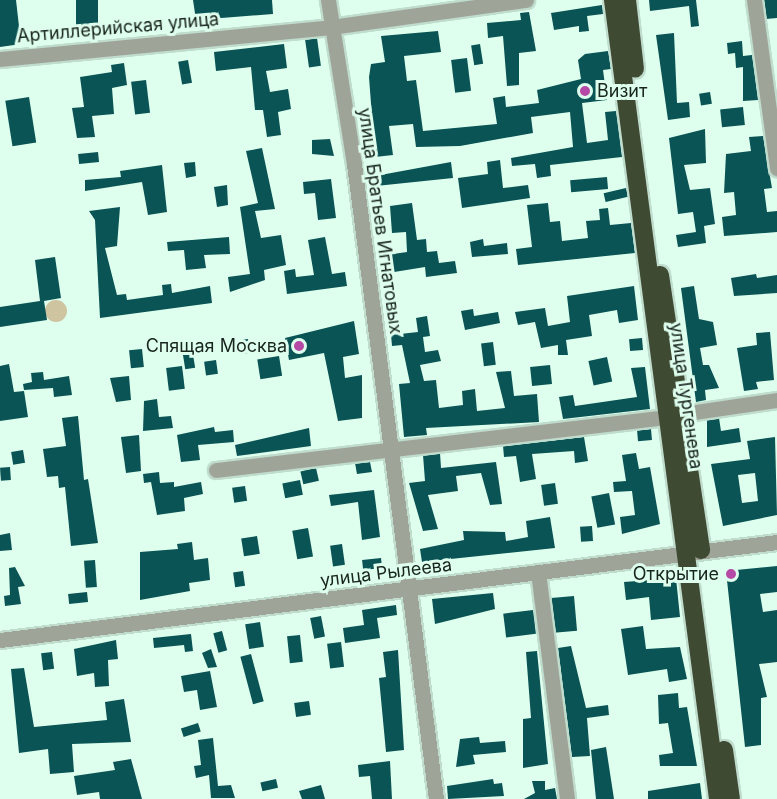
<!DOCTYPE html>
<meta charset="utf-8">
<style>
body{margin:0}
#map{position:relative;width:777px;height:799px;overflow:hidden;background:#dfffee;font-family:Inter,sans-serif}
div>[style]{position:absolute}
.green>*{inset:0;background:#cfc4a0}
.round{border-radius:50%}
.building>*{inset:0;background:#0a5455;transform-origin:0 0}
.roads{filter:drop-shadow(2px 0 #bfdccd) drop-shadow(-2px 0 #bfdccd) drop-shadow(0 2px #bfdccd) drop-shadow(0 -2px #bfdccd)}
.minor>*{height:15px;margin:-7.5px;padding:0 7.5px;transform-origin:7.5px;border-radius:7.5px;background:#9fa498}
.highway>*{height:18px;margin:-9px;padding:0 9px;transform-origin:9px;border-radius:9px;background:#3f4a33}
.dots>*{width:16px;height:16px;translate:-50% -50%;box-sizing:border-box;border:3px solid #dfffee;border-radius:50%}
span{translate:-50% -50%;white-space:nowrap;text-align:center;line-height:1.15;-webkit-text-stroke:6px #dfffee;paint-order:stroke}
.street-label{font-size:18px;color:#18241e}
.poi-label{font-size:18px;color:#18241e}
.left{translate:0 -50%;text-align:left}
.right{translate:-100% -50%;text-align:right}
</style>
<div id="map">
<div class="green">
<div class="round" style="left:45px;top:300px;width:22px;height:22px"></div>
</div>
<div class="building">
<div style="clip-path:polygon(0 0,16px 0,21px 44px,0 47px)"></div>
<div style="left:76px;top:0;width:22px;height:34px"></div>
<div style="clip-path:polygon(193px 0,272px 0,273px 14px,196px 20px)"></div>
<div style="clip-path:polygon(649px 0,696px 0,699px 26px,691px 27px,689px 6px,650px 11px)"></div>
<div style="clip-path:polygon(764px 0,777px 0,777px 18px,766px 19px)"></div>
<div style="clip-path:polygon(602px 5px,603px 14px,587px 16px,589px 31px,579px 32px,579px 26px,554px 30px,551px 13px)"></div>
<div style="clip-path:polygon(529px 12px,536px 51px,519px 53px,519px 85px,507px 86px,503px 36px,488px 38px,487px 23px,521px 20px,520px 13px)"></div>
<div style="clip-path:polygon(438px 31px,441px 52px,404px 56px,407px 81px,416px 80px,423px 131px,497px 124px,493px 98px,505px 96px,506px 107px,539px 103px,537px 90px,581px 79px,578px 60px,585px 54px,608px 51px,611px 69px,603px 70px,607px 100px,582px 103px,587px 143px,608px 140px,605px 112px,616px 111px,622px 157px,550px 165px,551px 176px,537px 178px,535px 164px,512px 166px,511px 158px,573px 147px,570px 112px,531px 117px,533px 133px,460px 146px,416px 147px,413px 124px,389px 126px,393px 155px,375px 157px,369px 77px,371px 64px,385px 62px,381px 36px)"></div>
<div style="clip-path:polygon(674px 33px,677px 103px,689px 102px,690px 117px,668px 120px,656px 35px)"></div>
<div style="left:317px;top:38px;width:28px;height:12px;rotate:82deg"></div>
<div style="clip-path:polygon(742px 41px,743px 56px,752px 55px,758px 100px,743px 101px,743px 67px,736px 68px,735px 53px,728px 54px,727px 43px)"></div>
<div style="clip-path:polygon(284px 44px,287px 68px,266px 71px,270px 92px,288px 89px,291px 109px,278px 112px,281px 135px,267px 137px,263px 110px,255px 110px,251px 67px,216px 71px,214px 52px)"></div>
<div style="left:480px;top:44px;width:20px;height:9px;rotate:81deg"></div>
<div style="left:467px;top:58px;width:33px;height:16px;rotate:83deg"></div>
<div style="left:188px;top:60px;width:23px;height:10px;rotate:80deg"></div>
<div style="clip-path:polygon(124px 63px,127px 85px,112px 88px,114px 114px,92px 116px,95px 137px,77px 138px,72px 108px,84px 107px,80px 77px,112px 72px,111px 65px)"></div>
<div style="left:146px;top:80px;width:33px;height:15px;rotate:83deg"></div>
<div style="left:710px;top:92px;width:12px;height:11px;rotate:81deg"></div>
<div style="left:29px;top:97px;width:46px;height:24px;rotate:81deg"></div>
<div style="left:743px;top:107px;width:18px;height:23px;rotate:84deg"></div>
<div style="clip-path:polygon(705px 129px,706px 163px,684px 165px,690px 190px,710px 188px,715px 224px,704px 226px,706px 243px,678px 247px,676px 235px,696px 232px,693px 212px,678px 214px,669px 138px)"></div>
<div style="clip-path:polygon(763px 136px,772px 188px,764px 189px,767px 212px,777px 211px,777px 232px,724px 236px,722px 217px,736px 215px,734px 192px,724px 193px,726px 154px,751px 151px,749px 137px)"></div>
<div style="clip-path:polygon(330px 139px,334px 156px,312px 154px,312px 140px)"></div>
<div style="clip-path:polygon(262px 148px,275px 209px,255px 211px,261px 238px,281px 235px,286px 265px,264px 270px,265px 280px,230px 292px,228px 277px,250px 274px,240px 207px,258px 203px,246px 151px)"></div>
<div style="left:98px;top:152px;width:10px;height:20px;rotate:84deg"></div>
<div style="clip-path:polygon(500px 160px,503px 188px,528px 185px,530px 198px,462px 208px,458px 178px,488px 174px,487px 162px)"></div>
<div style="clip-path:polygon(195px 162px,196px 176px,186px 178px,184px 163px)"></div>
<div style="clip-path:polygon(451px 162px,453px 178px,376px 186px,375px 176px)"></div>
<div style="clip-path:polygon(162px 165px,167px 212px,148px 215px,142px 182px,85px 191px,85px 180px,121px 177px,120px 171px)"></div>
<div style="left:607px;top:177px;width:12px;height:37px;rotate:85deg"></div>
<div style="clip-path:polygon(331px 179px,336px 218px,318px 220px,315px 193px,304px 194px,303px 182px)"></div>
<div style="clip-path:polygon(227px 185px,228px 205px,217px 207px,214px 187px)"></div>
<div style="left:626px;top:188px;width:9px;height:23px;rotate:77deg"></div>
<div style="clip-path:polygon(412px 203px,417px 240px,426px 239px,427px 252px,437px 251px,439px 263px,455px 261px,457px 273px,426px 277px,425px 267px,388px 273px,386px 255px,407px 252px,406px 232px,392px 233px,390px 206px)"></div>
<div style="clip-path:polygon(548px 203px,550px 222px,560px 221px,562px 241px,588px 238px,586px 221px,600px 220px,599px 209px,608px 208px,610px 225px,631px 223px,635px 253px,518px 265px,516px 249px,532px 247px,527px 205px)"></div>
<div style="clip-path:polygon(120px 207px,117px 246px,105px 248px,117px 295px,126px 294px,127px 300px,163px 295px,162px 285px,171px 284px,172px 293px,210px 286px,212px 303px,100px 318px,95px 220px,89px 211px)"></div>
<div style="clip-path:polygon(229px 237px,230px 254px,204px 255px,206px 268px,186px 270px,184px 250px,168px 251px,167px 242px)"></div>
<div style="clip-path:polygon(325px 237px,332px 274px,345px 272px,347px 286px,287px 294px,284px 271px,295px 269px,296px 277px,314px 275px,308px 240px)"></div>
<div style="clip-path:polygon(483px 239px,484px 246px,507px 243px,508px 254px,472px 257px,470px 242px)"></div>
<div style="clip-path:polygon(55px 257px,61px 298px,44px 301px,47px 320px,0 327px,0 307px,40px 301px,35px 260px)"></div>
<div style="clip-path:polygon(756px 274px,757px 278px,777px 275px,777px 293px,734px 296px,731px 278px)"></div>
<div style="clip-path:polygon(634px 286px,638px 320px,619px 323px,617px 310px,589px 315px,592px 336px,566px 340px,568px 355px,558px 355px,558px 345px,541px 348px,535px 322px,518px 325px,515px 312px,545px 308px,548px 326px,570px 322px,567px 296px)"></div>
<div style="clip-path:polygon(694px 286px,699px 319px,713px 322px,717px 345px,700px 348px,703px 365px,709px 365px,719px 388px,705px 390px,706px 400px,696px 402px,681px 288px)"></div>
<div style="clip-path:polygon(473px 309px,474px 316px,498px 312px,500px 323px,465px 330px,461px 311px)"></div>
<div style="clip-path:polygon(427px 316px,430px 336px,423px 337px,425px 352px,438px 350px,441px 361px,420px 365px,424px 381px,436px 380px,439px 408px,463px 405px,462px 391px,475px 389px,477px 411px,505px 408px,496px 372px,511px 371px,514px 396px,537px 394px,539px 422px,426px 428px,427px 435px,404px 437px,399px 384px,410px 383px,402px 345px,392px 346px,391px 335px,418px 332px,416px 318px)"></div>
<div style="clip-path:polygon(354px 321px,359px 354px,343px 357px,345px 378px,362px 375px,362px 418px,338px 421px,324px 353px,289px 360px,285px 338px)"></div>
<div style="clip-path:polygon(770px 332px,774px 380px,756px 382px,758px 389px,744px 391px,737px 348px,757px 345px,756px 333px)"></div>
<div style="left:642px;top:338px;width:12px;height:13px;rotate:85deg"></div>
<div style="left:248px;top:339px;width:14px;height:9px;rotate:82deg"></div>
<div style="left:493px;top:342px;width:23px;height:12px;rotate:83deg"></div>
<div style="left:192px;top:348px;width:20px;height:10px;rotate:81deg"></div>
<div style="left:142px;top:349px;width:18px;height:13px;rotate:84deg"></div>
<div style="left:279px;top:356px;width:20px;height:22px;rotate:81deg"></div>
<div style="left:607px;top:357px;width:25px;height:19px;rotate:78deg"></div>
<div style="left:216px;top:360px;width:14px;height:12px;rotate:82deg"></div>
<div style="clip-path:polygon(9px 364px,14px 392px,24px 391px,28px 417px,0 421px,0 366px)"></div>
<div style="left:550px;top:365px;width:19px;height:20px;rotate:84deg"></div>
<div style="left:182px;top:366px;width:23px;height:16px;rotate:83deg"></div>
<div style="clip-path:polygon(645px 367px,650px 409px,563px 419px,559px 397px,573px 395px,575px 406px,637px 397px,631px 368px)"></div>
<div style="clip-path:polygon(43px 372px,44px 380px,69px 376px,72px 395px,54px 397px,53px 388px,24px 390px,23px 384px,32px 382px,31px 373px)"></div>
<div style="clip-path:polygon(129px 376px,131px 400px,116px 402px,110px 378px)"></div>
<div style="clip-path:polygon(157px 399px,159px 417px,171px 416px,173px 428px,143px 431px,144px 401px)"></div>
<div style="clip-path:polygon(78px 416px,84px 480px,88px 479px,98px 543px,71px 546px,65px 487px,59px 488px,58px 476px,47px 477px,43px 449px,66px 446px,62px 418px)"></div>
<div style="clip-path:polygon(719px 418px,721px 431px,739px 428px,741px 442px,707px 447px,707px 420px)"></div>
<div style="clip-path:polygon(214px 427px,215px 432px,233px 430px,234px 442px,198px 445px,200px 460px,181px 462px,177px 435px)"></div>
<div style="clip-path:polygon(309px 428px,311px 446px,237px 456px,235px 445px)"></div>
<div style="left:651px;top:429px;width:11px;height:14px;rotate:85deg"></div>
<div style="clip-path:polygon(139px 435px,141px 471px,126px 473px,121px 437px)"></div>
<div style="clip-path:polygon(584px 437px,588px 461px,575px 463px,574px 451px,532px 454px,536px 479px,520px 482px,516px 456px,504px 457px,503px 446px)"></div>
<div style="clip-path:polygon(evenodd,775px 437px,777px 515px,723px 526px,711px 464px,750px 459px,747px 441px,775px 437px,755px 473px,758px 501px,742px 503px,738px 475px,755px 473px)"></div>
<div style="left:23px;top:450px;width:13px;height:12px;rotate:81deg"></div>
<div style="clip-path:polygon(440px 453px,441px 468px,496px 462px,502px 504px,490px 505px,481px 473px,456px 476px,458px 491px,428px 495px,438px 529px,423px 531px,409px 483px,425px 481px,423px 455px)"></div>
<div style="clip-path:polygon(636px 453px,639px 469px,650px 467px,660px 524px,622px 534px,620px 517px,635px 515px,632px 491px,614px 492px,613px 482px,626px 481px,622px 455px)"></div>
<div style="clip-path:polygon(370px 462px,372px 472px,357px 474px,355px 463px)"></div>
<div style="left:10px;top:467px;width:13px;height:10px;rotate:86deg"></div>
<div style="left:316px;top:468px;width:13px;height:16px;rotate:77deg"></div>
<div style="clip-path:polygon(159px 472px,160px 483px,174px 482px,174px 487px,201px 482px,203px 494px,184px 498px,185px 511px,157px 515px,151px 482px,144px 483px,143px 474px)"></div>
<div style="left:300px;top:480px;width:15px;height:18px;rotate:79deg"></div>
<div style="left:555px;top:483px;width:21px;height:14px;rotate:82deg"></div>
<div style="left:245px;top:486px;width:15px;height:13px;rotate:82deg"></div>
<div style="clip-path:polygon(374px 490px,380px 537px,362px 540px,358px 502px,331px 506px,329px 495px)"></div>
<div style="left:609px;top:493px;width:32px;height:18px;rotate:79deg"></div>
<div style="clip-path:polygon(550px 517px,555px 548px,422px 562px,420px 549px,464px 540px,463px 531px,505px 532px,506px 541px,528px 537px,526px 521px)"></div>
<div style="left:592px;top:526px;width:15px;height:12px;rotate:86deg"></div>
<div style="left:308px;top:528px;width:29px;height:16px;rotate:80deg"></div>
<div style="clip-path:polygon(10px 533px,12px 550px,0 551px,0 535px)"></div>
<div style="left:257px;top:536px;width:18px;height:16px;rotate:81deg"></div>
<div style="clip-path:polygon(192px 542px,194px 560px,208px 558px,210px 580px,189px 583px,190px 591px,140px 600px,140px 552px,178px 549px,177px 544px)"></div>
<div style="left:342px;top:544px;width:21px;height:12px;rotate:82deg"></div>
<div style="left:381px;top:558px;width:10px;height:19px;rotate:84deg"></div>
<div style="left:95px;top:560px;width:27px;height:11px;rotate:86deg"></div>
<div style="clip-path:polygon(777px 566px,777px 592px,760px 594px,763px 612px,777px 610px,777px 662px,759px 664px,767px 697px,761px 698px,761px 745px,745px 747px,726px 571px)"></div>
<div style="clip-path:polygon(15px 567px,25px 586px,18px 587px,21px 604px,5px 606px,4px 596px,10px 595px,9px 568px)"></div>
<div style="left:243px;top:571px;width:15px;height:10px;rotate:82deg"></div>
<div style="clip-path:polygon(676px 578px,680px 617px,651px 620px,649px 597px,626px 600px,624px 582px)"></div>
<div style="left:87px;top:592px;width:10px;height:19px;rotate:84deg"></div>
<div style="clip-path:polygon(493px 593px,495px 609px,435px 624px,432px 599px)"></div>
<div style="left:574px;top:596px;width:35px;height:23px;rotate:85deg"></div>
<div style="clip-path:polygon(396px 605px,397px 615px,377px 618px,380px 638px,345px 643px,343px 628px,364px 625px,362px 610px)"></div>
<div style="left:533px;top:610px;width:24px;height:30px;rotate:83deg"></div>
<div style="left:321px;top:616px;width:21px;height:11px;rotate:79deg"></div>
<div style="left:260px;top:622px;width:25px;height:15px;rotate:81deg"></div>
<div style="clip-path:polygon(643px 626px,646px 649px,680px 647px,687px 679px,669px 682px,667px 669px,628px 675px,621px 629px)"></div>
<div style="left:222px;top:631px;width:20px;height:9px;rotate:75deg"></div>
<div style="clip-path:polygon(191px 634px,193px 651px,185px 652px,184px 645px,154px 648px,153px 638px)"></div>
<div style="left:300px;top:635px;width:27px;height:13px;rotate:84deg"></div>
<div style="clip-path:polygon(116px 640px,118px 659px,108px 660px,109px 686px,95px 687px,94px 673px,77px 676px,74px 649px)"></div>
<div style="left:341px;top:642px;width:25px;height:14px;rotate:83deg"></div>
<div style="clip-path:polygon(571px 646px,586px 708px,608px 705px,609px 715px,587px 718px,590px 756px,572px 757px,558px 648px)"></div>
<div style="clip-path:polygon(211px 649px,217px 667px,208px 668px,202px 653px)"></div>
<div style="clip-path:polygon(398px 650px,404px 750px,386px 752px,379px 678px,386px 677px,383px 652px)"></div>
<div style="clip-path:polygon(537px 651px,548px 764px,523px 768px,523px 719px,531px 718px,526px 652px)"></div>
<div style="left:52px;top:652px;width:17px;height:11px;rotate:83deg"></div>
<div style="left:251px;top:654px;width:49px;height:11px;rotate:75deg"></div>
<div style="clip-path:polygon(24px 668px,34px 727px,107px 720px,105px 702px,124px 699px,131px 742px,72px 744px,74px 772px,50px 774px,48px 749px,19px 753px,11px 669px)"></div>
<div style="clip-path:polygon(210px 671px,217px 707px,200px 710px,197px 690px,184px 692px,181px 676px)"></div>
<div style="clip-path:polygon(678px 693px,679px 708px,687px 707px,697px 766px,660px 766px,659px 755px,673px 753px,668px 723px,659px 724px,658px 695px)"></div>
<div style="left:309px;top:701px;width:14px;height:15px;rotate:82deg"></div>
<div style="left:198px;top:723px;width:9px;height:18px;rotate:72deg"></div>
<div style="clip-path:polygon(479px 737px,480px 743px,505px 741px,506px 752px,473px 755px,475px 764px,456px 767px,460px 739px)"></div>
<div style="clip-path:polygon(213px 738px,218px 786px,231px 785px,235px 798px,211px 798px,209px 775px,196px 778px,194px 766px,201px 765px,198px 740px)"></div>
<div style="clip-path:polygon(606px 747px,614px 799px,596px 799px,591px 750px)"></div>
<div style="clip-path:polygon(131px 759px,142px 799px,100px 799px,99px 792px,77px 795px,74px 776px,115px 770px,113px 762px)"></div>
<div style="clip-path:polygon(390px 761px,392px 799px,372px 799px,370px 776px,359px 777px,358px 765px)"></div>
<div style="left:276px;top:779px;width:9px;height:16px;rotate:77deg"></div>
<div style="clip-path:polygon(493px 779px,494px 784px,502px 783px,504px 796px,448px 799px,447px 786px)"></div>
<div style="clip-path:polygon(532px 781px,545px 781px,545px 790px,555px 788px,557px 799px,524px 799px,535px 793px)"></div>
<div style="clip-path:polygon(700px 783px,702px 799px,648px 799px,648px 791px)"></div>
<div style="clip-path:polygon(321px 785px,325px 799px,302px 799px,299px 791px)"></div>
</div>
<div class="roads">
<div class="minor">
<div style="left:328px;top:0;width:166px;rotate:81deg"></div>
<div style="left:354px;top:164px;width:640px;rotate:82.64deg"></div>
<div style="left:754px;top:0;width:170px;rotate:82.2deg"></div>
<div style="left:0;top:59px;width:333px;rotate:-5.5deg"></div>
<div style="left:331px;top:27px;width:197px;rotate:-7.9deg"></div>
<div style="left:681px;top:414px;width:97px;rotate:-8.3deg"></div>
<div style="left:216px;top:470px;width:454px;rotate:-6.7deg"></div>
<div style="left:538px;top:572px;width:229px;rotate:82.7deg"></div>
<div style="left:0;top:640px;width:783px;rotate:-7.19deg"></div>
</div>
<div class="highway">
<div style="left:613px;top:0;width:806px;rotate:82.51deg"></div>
<div style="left:627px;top:0;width:69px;rotate:83.4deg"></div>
<div style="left:660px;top:275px;width:278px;rotate:81.5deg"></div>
<div style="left:724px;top:750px;width:49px;rotate:81.9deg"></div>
</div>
</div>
<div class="dots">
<div style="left:585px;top:91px;background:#b648a6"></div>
<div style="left:299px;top:346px;background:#b648a6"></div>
<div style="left:731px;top:574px;background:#b648a6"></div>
</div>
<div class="street-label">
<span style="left:118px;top:28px;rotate:-5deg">Артиллерийская улица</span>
<span style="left:380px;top:221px;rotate:82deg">улица Братьев Игнатовых</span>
<span style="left:686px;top:396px;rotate:82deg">улица Тургенева</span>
<span style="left:386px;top:573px;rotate:-7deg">улица Рылеева</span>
</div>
<div class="poi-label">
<span class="left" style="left:597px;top:91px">Визит</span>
<span class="right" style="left:287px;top:346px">Спящая Москва</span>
<span class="right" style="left:719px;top:574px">Открытие</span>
</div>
</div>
